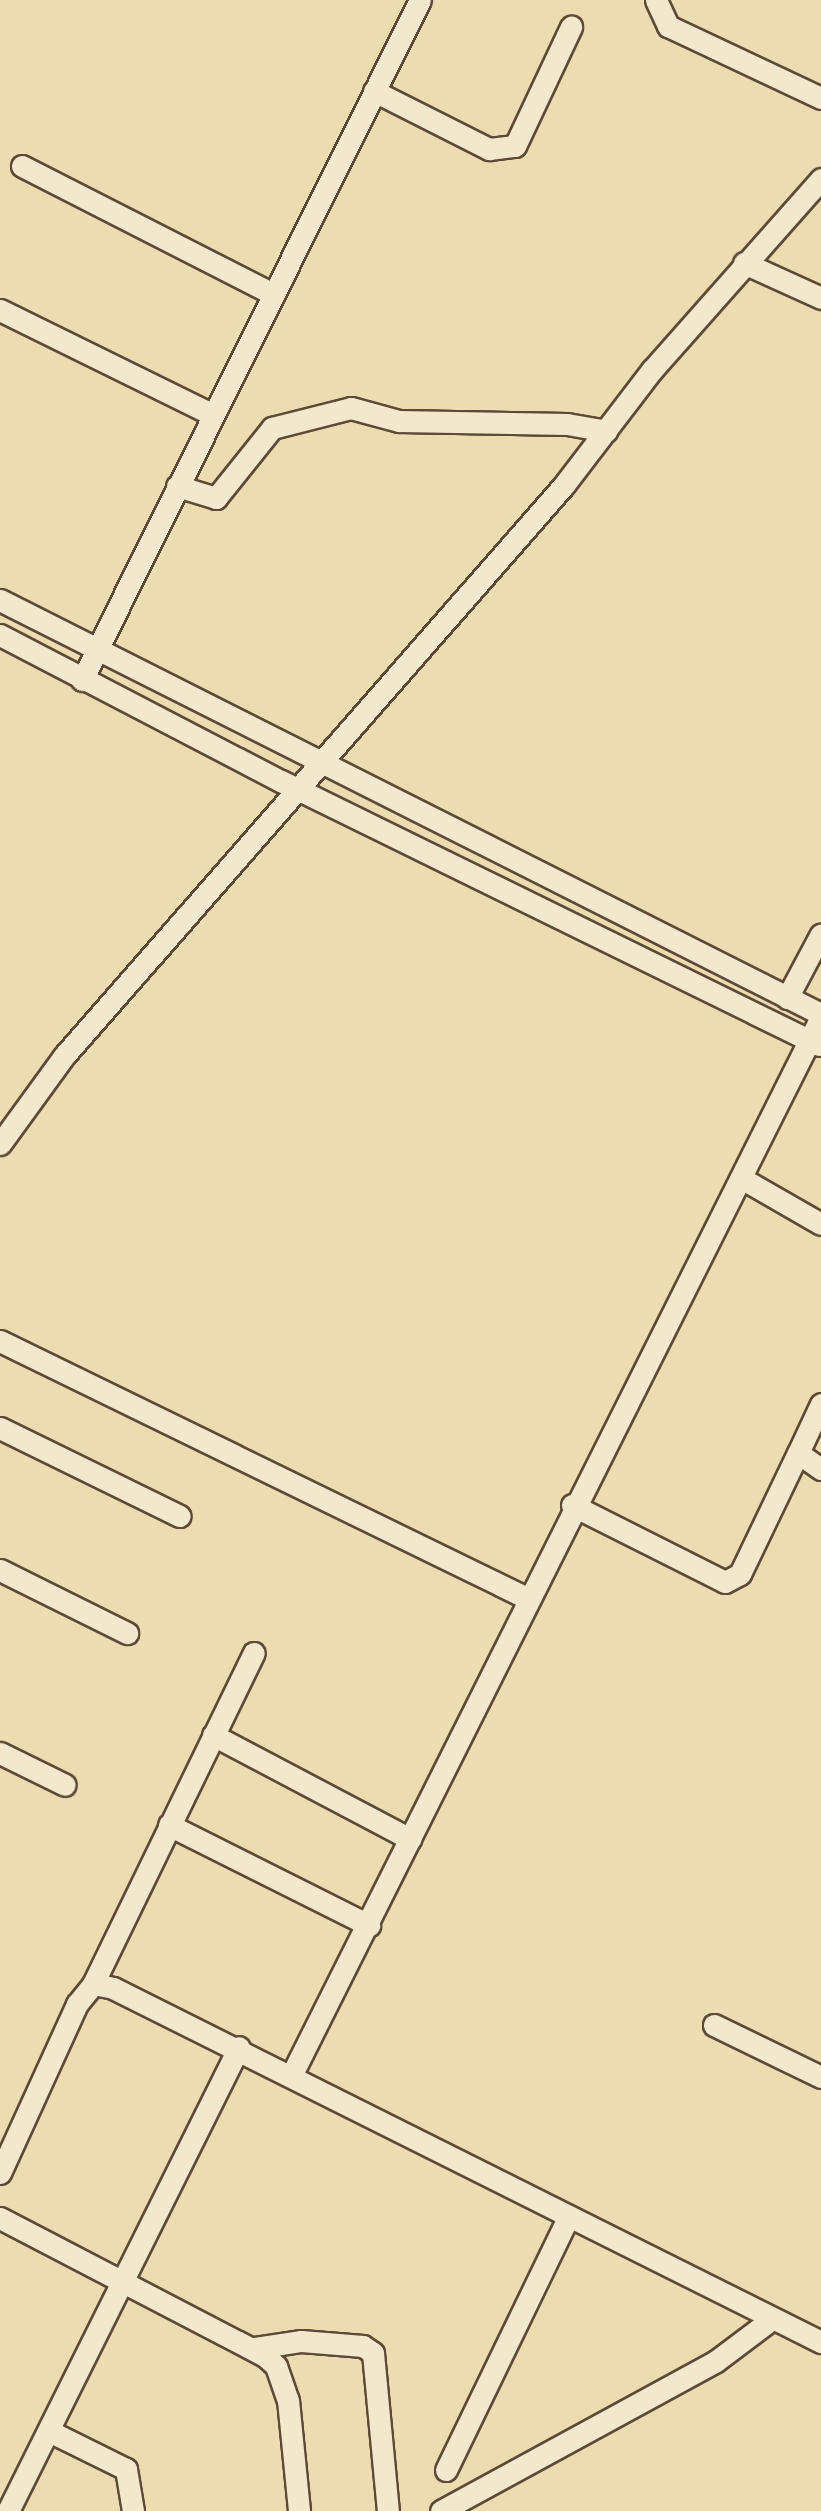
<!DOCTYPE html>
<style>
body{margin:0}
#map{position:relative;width:821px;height:2511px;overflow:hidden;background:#ebdcb2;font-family:"Libre Caslon Text",serif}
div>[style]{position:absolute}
.roads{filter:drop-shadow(2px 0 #5d4936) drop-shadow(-2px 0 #5d4936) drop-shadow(0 2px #5d4936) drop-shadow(0 -2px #5d4936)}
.minor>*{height:21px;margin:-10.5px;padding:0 10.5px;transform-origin:10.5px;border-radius:10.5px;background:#f2e8cd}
span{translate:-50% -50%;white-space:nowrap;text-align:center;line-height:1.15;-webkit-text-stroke:7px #f2e8cd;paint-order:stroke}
</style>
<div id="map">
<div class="roads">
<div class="minor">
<div style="left:656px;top:0;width:29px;rotate:65deg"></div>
<div style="left:668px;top:26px;width:169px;rotate:25.2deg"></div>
<div style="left:374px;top:91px;width:129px;rotate:26.8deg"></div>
<div style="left:489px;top:149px;width:26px;rotate:-7deg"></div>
<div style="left:515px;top:146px;width:132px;rotate:-64.8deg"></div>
<div style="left:22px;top:166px;width:282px;rotate:27deg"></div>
<div style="left:744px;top:263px;width:85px;rotate:24.4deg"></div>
<div style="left:0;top:310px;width:235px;rotate:26.2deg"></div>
<div style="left:177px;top:486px;width:41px;rotate:17.1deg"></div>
<div style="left:216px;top:498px;width:90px;rotate:-51.3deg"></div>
<div style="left:272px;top:428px;width:81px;rotate:-14.2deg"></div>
<div style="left:351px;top:408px;width:50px;rotate:15.2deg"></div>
<div style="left:399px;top:421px;width:168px;rotate:1deg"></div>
<div style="left:567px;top:424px;width:40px;rotate:10deg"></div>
<div style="left:0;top:600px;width:919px;rotate:26.76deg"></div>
<div style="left:0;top:635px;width:317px;rotate:27.5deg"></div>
<div style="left:281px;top:781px;width:599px;rotate:26.14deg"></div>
<div style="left:82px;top:680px;width:759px;rotate:-63.57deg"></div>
<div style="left:787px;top:998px;width:72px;rotate:-62deg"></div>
<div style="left:0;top:1144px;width:109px;rotate:-54deg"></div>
<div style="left:64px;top:1056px;width:759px;rotate:-48.79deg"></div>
<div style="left:564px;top:485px;width:145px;rotate:-52.6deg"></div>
<div style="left:652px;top:370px;width:255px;rotate:-48.5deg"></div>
<div style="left:741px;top:1178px;width:92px;rotate:29.9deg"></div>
<div style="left:0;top:1341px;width:589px;rotate:26deg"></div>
<div style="left:821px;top:1404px;width:54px;rotate:115.1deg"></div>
<div style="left:798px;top:1453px;width:28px;rotate:35deg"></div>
<div style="left:0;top:1428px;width:200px;rotate:26.1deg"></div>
<div style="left:572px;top:1505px;width:171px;rotate:26.7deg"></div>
<div style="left:725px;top:1582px;width:17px;rotate:-28deg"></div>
<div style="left:740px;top:1574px;width:134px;rotate:-64.4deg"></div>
<div style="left:0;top:1570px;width:142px;rotate:26.4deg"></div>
<div style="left:213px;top:1735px;width:223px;rotate:27.8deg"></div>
<div style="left:0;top:1753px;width:72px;rotate:26.2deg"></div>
<div style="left:169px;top:1825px;width:224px;rotate:26.6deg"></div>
<div style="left:93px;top:1984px;width:368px;rotate:-64.1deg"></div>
<div style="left:714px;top:2025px;width:119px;rotate:25.9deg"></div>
<div style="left:291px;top:2076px;width:1184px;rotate:-63.41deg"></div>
<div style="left:0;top:2173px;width:186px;rotate:-65.5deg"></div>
<div style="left:77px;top:2004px;width:26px;rotate:-51deg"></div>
<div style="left:93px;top:1984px;width:20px;rotate:11deg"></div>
<div style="left:113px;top:1988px;width:792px;rotate:26.57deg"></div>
<div style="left:0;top:2218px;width:299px;rotate:27.5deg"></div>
<div style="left:265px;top:2356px;width:15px;rotate:42deg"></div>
<div style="left:276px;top:2366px;width:36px;rotate:71deg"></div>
<div style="left:288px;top:2400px;width:112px;rotate:84.3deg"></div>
<div style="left:255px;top:2348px;width:47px;rotate:-8.7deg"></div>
<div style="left:301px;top:2341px;width:62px;rotate:4.6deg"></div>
<div style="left:363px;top:2346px;width:12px;rotate:35deg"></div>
<div style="left:373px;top:2353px;width:159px;rotate:84.6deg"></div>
<div style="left:49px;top:2431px;width:86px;rotate:26.3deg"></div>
<div style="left:126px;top:2469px;width:43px;rotate:80.5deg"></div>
<div style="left:446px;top:2470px;width:278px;rotate:-64.2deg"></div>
<div style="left:8px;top:2511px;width:518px;rotate:-63.53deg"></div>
<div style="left:441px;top:2511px;width:313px;rotate:-28.6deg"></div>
<div style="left:716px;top:2361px;width:70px;rotate:-36.9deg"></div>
</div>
</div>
</div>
